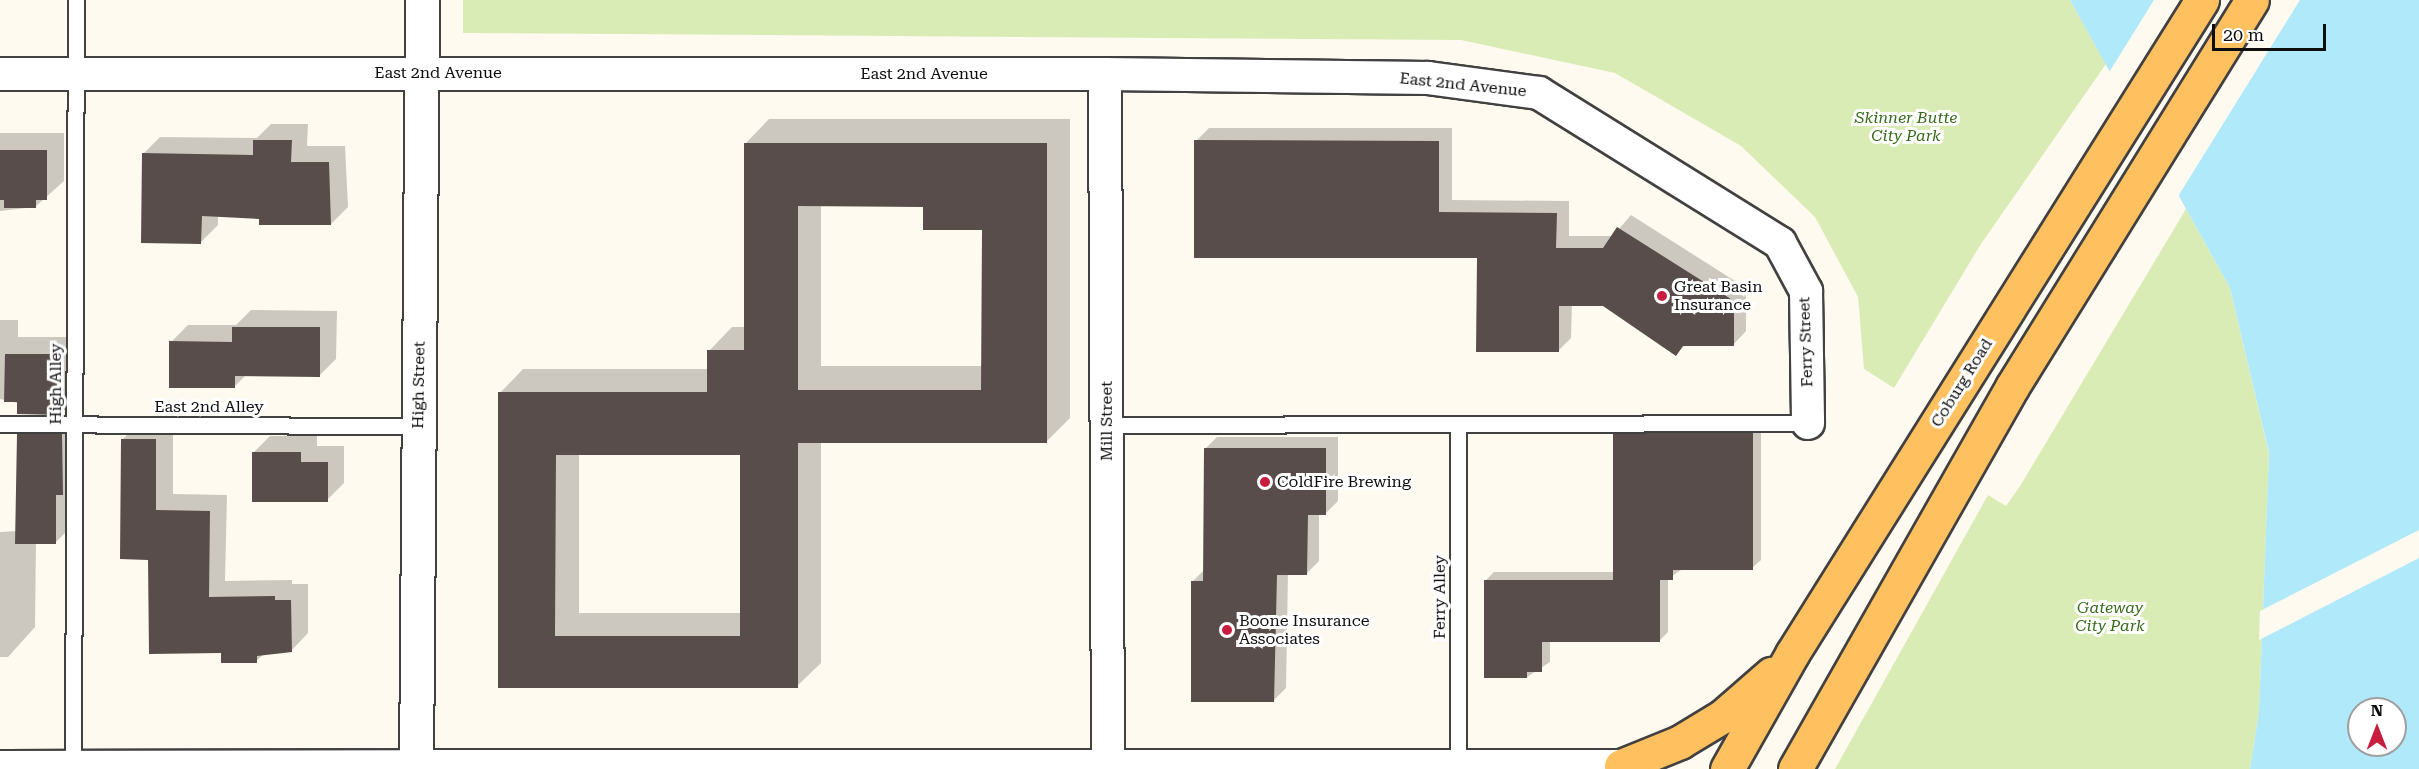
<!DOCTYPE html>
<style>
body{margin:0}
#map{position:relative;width:2419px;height:769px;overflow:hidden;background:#fffaf0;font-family:"Roboto Serif",serif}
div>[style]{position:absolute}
.green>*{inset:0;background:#daecb6}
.water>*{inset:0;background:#b0e9fa}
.pier>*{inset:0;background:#fffaf0}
.shadow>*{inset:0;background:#0003}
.building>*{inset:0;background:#584d4a}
.roads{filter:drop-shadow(2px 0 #414141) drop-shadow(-2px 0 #414141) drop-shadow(0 2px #414141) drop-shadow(0 -2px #414141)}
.service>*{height:15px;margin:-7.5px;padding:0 7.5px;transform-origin:7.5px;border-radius:7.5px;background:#fff}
.minor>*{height:32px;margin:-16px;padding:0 16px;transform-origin:16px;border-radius:16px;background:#fff}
.tertiary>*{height:33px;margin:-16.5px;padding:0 16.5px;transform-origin:16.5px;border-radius:16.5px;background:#fff}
.primary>*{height:33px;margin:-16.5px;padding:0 16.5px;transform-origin:16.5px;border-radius:16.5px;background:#ffc160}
.dots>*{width:16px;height:16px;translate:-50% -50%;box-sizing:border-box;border:3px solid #fff;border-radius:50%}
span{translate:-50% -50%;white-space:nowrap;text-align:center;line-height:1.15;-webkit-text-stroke:6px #fff;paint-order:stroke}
.street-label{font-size:16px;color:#0e0e0e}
.park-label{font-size:16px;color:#376b1a;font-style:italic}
.poi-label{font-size:16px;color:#0e0e0e}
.left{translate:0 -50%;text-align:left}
.north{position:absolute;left:2347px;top:697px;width:60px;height:60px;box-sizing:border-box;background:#fff;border:2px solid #9f9f9f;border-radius:50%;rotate:0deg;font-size:16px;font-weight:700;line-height:24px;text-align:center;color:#0e0e0e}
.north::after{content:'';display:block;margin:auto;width:21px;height:27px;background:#c81d3e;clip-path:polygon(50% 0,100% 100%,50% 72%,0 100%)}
.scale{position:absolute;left:2212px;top:24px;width:114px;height:27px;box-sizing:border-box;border:3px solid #0e0e0e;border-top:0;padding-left:8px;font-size:18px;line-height:21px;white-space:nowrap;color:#0e0e0e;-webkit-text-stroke:4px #fff;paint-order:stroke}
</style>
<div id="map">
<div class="green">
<div style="clip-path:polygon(463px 0,2070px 0,2106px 64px,1981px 244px,1894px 388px,1864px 369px,1858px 297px,1815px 217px,1741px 146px,1615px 73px,1461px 40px,463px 33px)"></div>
<div style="clip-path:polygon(2186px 209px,2230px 288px,2269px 454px,2259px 712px,2250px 769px,1835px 769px,1988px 495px,2006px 506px,2020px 486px)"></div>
</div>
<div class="water">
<div style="clip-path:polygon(evenodd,2070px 0,2419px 0,2419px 769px,2250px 769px,2259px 712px,2269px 453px,2230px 288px,2070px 0,2359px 709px,2395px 709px,2395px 745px,2359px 745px,2359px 709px)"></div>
</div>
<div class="pier">
<div style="clip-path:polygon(2154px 0,2300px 0,2177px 198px,2108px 74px)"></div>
<div style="clip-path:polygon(2419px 530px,2419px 558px,2259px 640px,2260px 611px)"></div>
</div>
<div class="shadow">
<div style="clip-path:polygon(evenodd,769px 119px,1070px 119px,1070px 418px,1046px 442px,821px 442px,821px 663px,797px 686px,500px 686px,500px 393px,523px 369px,709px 369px,709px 351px,732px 327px,746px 327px,746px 143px,769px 119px,821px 205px,924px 206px,983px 228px,983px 366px,821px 366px,821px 205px,769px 119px,579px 453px,741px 453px,741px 613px,579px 613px,579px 453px)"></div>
<div style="clip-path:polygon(271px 124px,308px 124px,307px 146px,345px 146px,348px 207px,331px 224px,218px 215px,218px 225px,201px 242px,143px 154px,160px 137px,257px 138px)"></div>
<div style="clip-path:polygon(1209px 128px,1452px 128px,1452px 200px,1569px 201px,1569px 236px,1613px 236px,1631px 215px,1746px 288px,1746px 331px,1733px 345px,1685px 345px,1676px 354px,1603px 304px,1572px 304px,1571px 338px,1558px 351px,1478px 257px,1196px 141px)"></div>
<div style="clip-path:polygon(0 133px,64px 133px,64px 181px,35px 207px,0 211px)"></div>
<div style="clip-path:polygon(251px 310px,337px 311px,336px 359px,319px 376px,246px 375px,234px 387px,171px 342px,188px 325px,236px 325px)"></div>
<div style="clip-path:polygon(0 320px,18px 320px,18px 337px,74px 337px,79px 396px,62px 413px,0 399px)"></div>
<div style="clip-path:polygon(35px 417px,79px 418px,73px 525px,56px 542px,36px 542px,35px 627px,8px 657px,0 657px,0 532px,17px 531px,18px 434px)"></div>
<div style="clip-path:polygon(139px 423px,173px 423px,173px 494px,227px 495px,225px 581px,292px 580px,292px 584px,308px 584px,308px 633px,291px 651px,264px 654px,256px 661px,222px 652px,149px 558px,122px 440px)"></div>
<div style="clip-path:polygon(1623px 425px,1761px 425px,1761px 560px,1752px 568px,1681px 570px,1668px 579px,1668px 632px,1659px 641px,1550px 641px,1550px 662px,1527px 677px,1485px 581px,1494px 572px,1614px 572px,1614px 434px)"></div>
<div style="clip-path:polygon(270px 436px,317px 436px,317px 446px,344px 446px,344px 483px,327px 500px,253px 453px)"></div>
<div style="clip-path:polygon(1217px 437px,1338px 437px,1338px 501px,1326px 513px,1319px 513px,1319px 561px,1307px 573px,1288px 573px,1286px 688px,1274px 700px,1192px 582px,1205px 569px,1205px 449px)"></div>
</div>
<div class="building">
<div style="clip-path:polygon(253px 140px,292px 140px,291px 162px,329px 162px,331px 225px,259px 225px,259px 219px,202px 216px,201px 244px,141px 243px,142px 153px,253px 155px)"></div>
<div style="clip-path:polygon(1194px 140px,1439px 141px,1439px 212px,1557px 213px,1556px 248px,1603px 248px,1617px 227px,1734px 301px,1734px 346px,1683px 346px,1676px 356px,1603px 306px,1559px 306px,1559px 352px,1476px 352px,1477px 258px,1194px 258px)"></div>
<div style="clip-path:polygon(evenodd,744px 143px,1047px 143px,1047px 443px,798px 443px,798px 688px,498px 688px,498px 392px,707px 392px,707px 350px,744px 350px,744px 143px,798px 206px,923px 207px,923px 230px,982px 230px,981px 390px,798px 390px,798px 206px,744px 143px,556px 455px,740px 455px,740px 636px,555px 636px,556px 455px)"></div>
<div style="clip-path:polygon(0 150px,47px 150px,47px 200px,36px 200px,36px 208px,4px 208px,4px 200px,0 200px)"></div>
<div style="clip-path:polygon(232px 327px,320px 327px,320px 377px,235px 376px,235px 388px,169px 388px,169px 341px,232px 342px)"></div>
<div style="clip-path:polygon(5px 354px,58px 354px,58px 366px,63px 366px,62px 415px,17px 414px,17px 402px,4px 402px)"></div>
<div style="clip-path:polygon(1613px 433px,1753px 433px,1753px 570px,1673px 570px,1673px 580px,1660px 580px,1660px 642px,1542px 642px,1542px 672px,1527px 672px,1527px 678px,1484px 678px,1484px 580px,1613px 580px)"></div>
<div style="clip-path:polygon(17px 434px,62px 434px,63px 495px,56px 495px,56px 544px,15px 544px)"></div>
<div style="clip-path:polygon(121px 439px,156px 439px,156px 510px,210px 511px,209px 597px,275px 596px,275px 600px,291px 600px,292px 652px,257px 656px,257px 663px,221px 663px,221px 653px,149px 654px,148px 560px,120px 559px)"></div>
<div style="clip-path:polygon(1204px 448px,1326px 448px,1326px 515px,1308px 515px,1307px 575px,1277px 575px,1274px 702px,1191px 702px,1191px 581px,1203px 581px)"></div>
<div style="clip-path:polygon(252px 452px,301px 452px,301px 462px,328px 462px,328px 502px,252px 502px)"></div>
</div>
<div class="roads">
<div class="service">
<div style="left:0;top:424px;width:419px;rotate:0.3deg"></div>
<div style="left:1458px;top:424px;width:345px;rotate:90deg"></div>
<div style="left:1107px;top:425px;width:701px;rotate:-0.16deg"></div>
<div style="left:73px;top:769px;width:769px;rotate:-89.78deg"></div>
</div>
<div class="minor">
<div style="left:0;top:74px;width:1105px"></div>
<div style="left:1105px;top:74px;width:323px;rotate:0.7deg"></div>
<div style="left:1428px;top:78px;width:112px;rotate:7.7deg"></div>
<div style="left:1539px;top:93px;width:284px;rotate:31.9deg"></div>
<div style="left:1780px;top:243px;width:55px;rotate:61.6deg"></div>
<div style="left:1806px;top:291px;width:132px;rotate:89.1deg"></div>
<div style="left:1105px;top:74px;width:695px;rotate:89.75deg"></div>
<div style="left:0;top:767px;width:416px;rotate:-0.1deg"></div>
</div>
<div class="tertiary">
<div style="left:416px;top:766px;width:1205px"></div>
<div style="left:416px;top:769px;width:769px;rotate:-89.55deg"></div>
</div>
<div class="primary">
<div style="left:1621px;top:766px;width:64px;rotate:-22.1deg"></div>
<div style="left:1680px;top:742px;width:50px;rotate:-31.2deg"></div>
<div style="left:1723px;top:716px;width:64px;rotate:-41.2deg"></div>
<div style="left:1727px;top:769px;width:132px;rotate:-60.5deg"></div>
<div style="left:1792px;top:654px;width:772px;rotate:-57.92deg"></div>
<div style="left:1795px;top:769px;width:439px;rotate:-60.4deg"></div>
<div style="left:2012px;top:387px;width:455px;rotate:-58.2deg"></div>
</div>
</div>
<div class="dots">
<div style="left:1662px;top:296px;background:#c81d3e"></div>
<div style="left:1265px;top:482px;background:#c81d3e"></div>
<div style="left:1227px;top:630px;background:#c81d3e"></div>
</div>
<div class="street-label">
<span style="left:438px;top:73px">East 2nd Avenue</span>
<span style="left:924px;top:74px">East 2nd Avenue</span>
<span style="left:1463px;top:85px;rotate:6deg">East 2nd Avenue</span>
<span style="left:1806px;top:342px;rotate:-92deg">Ferry Street</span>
<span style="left:1962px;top:383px;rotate:-58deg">Coburg Road</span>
<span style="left:56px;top:384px;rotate:-90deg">High Alley</span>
<span style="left:419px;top:385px;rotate:-89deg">High Street</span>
<span style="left:209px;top:407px">East 2nd Alley</span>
<span style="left:1107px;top:421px;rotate:-90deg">Mill Street</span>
<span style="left:1440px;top:597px;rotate:-90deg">Ferry Alley</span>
</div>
<div class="park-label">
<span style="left:1906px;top:127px">Skinner Butte<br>City Park</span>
<span style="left:2110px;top:617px">Gateway<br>City Park</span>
</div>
<div class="poi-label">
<span class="left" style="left:1674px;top:296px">Great Basin<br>Insurance</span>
<span class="left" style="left:1277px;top:482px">ColdFire Brewing</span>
<span class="left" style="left:1239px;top:630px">Boone Insurance<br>Associates</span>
</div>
<div class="north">N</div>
<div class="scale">20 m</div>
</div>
